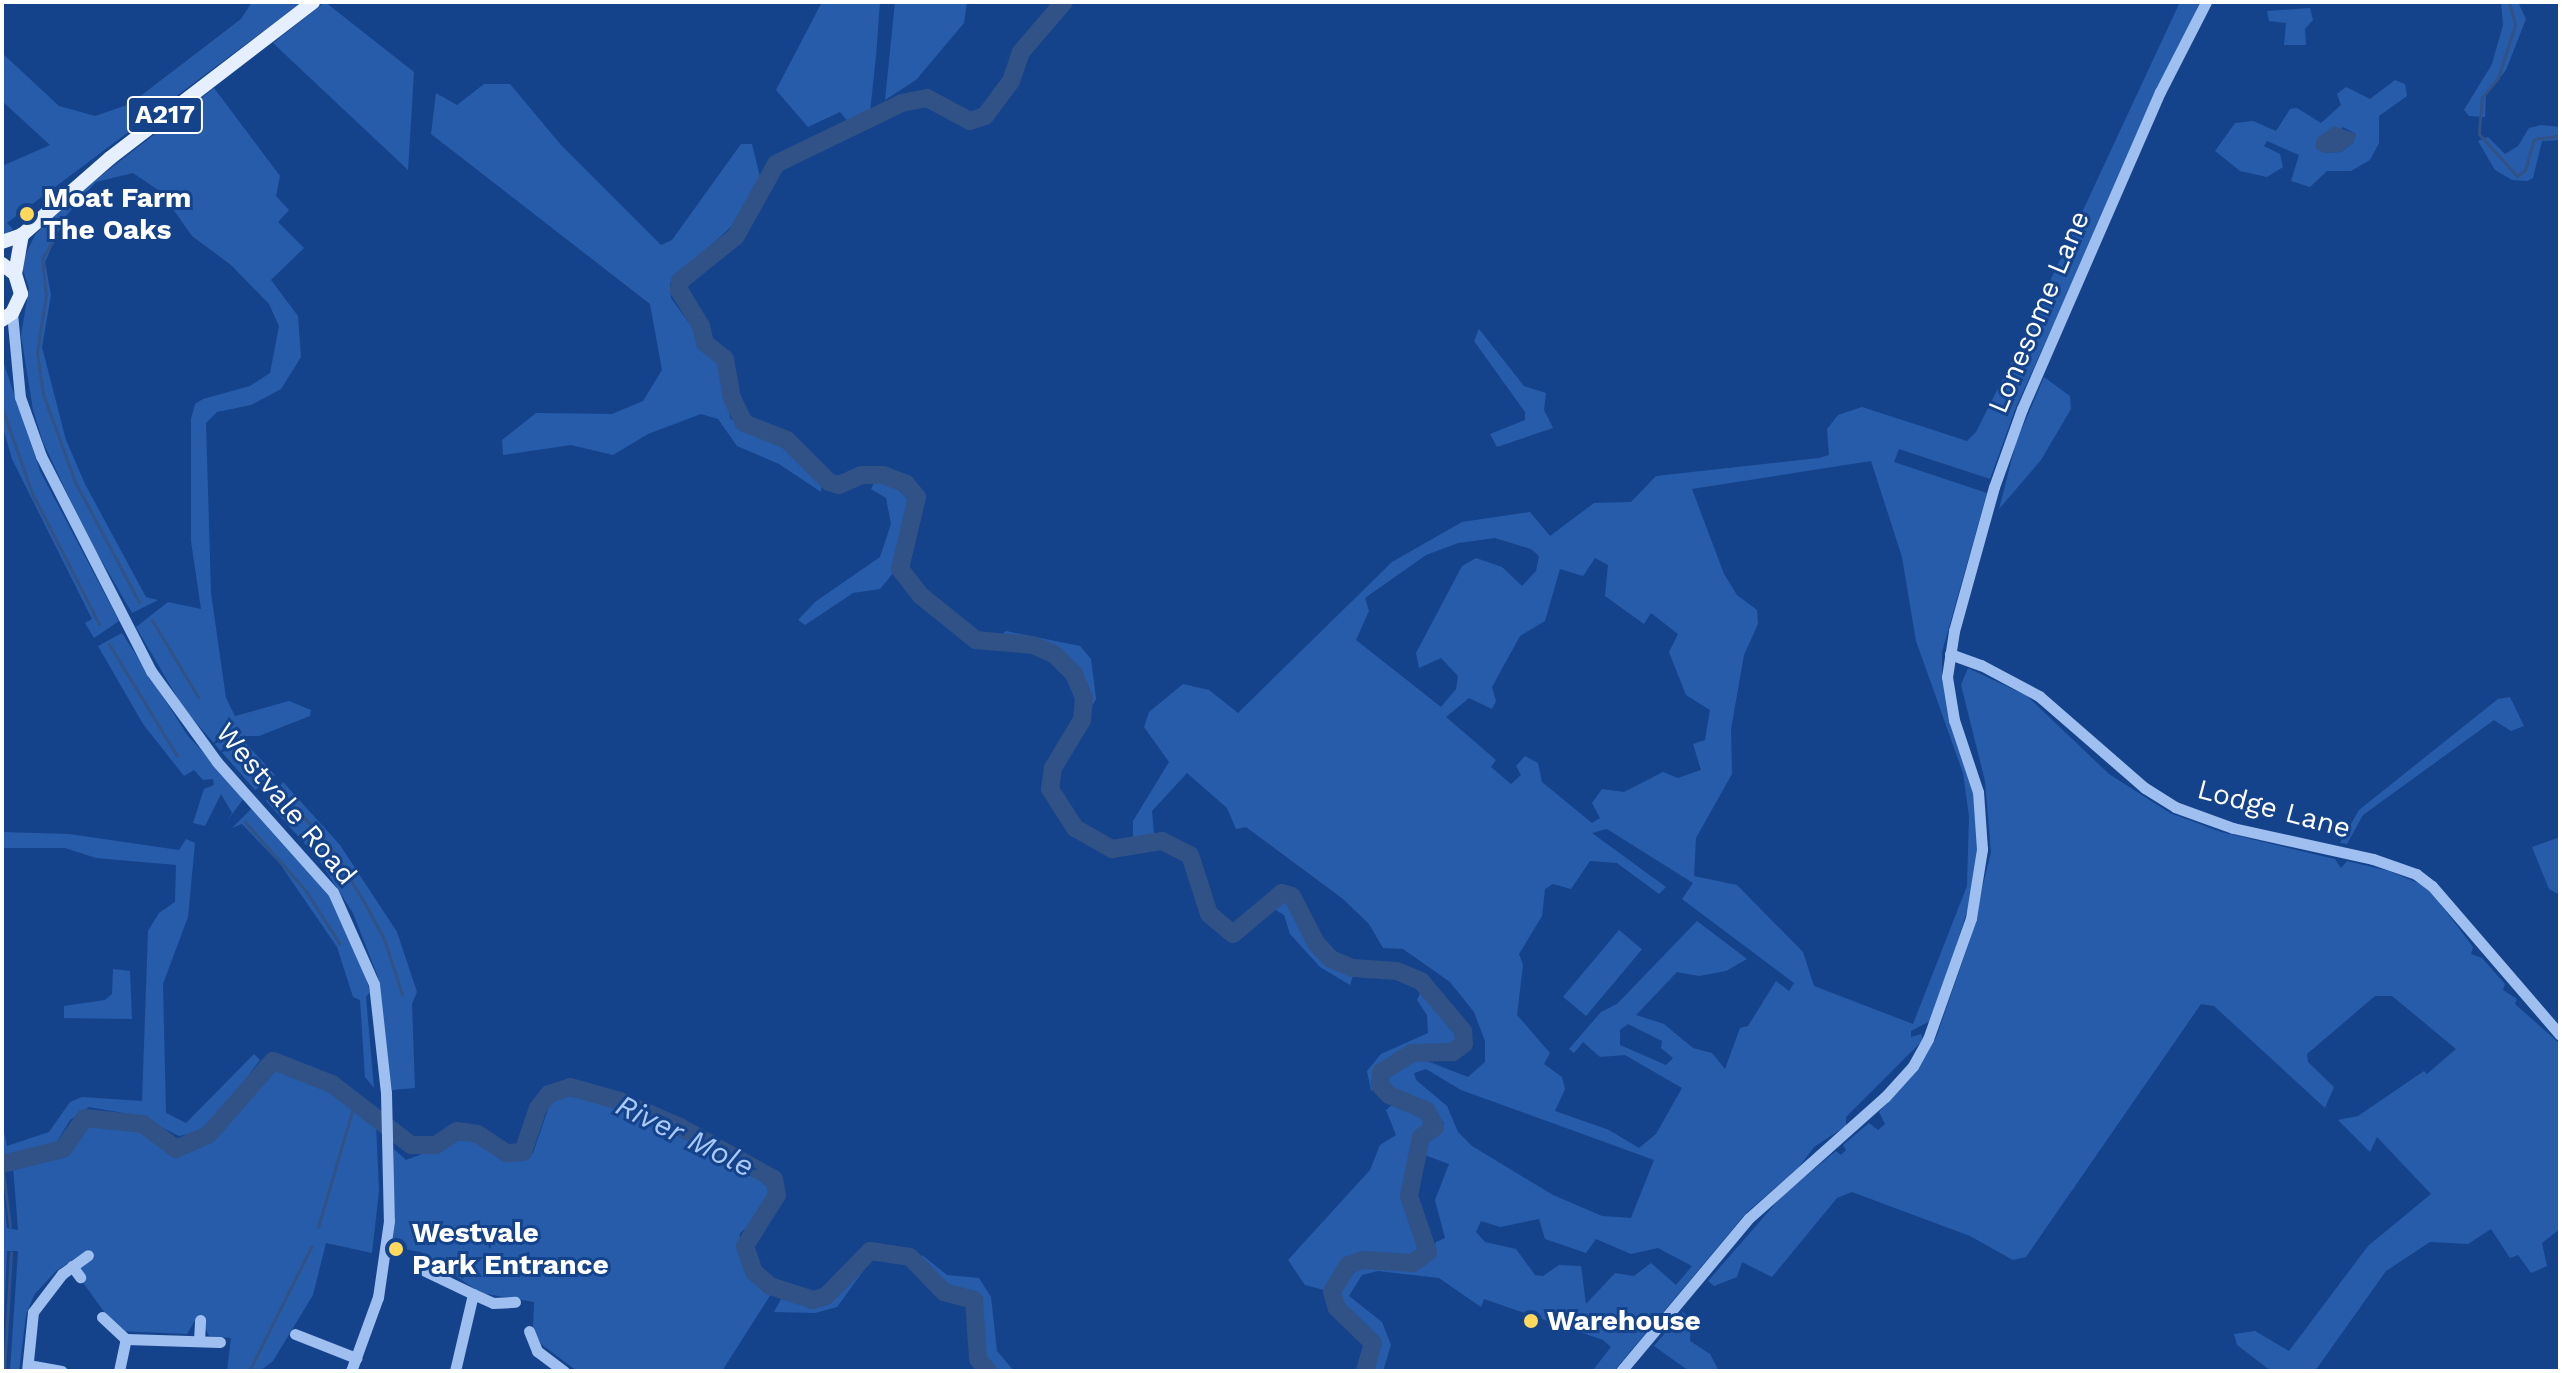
<!DOCTYPE html>
<style>
body{margin:0}
#map{position:relative;width:2562px;height:1373px;overflow:hidden;background:#15438b;font-family:"Work Sans",sans-serif}
div>[style]{position:absolute}
.green>*{inset:0;background:#275caa;transform-origin:0 0}
.water>*{inset:0;background:#305287}
.stream>*{height:3px;margin:-1.5px;padding:0 1.5px;transform-origin:1.5px;border-radius:1.5px;background:#305287}
.river>*{height:18px;margin:-9px;padding:0 9px;transform-origin:9px;border-radius:9px;background:#305287}
.minor>*{height:11px;margin:-5.5px;padding:0 5.5px;transform-origin:5.5px;border-radius:5.5px;background:#9ebfef}
.major>*{height:14px;margin:-7px;padding:0 7px;transform-origin:7px;border-radius:7px;background:#e6efff}
.dots>*{width:22px;height:22px;translate:-50% -50%;box-sizing:border-box;border:4px solid #15438b;border-radius:50%}
span{translate:-50% -50%;white-space:nowrap;text-align:center;line-height:1.15;-webkit-text-stroke:6px #15438b;paint-order:stroke}
.shield-label span{padding:2px 6px;background:#15438b;border:2px solid;border-radius:6px;-webkit-text-stroke-width:0}
.shield-label{font-size:26px;color:#fff;font-weight:700}
.poi-label{font-size:28px;color:#fff;font-weight:700}
.left{translate:0 -50%;text-align:left}
.street-label{font-size:28px;color:#fff}
.water-label{font-size:30px;color:#aac9f7;font-style:italic}
.frame{position:absolute;inset:0;border:4px solid #fff;pointer-events:none}
</style>
<div id="map">
<div class="green">
<div style="clip-path:polygon(252px 2px,302px 2px,7px 223px,13px 229px,2px 237px,2px 166px,50px 145px,2px 101px,2px 53px,59px 106px,95px 116px,130px 104px,241px 19px)"></div>
<div style="clip-path:polygon(325px 2px,414px 72px,408px 170px,273px 43px)"></div>
<div style="clip-path:polygon(822px 2px,880px 2px,876px 56px,870px 112px,850px 124px,840px 112px,808px 127px,776px 90px)"></div>
<div style="clip-path:polygon(895px 2px,967px 2px,964px 23px,916px 80px,885px 100px)"></div>
<div style="clip-path:polygon(evenodd,2180px 2px,2200px 2px,2016px 407px,1990px 479px,1899px 449px,1894px 462px,1987px 493px,1942px 652px,1942px 679px,1976px 798px,1979px 831px,1972px 896px,1932px 1020px,1911px 1031px,1911px 1037px,1921px 1034px,1923px 1040px,1846px 1117px,1846px 1126px,1814px 1147px,1799px 1167px,1746px 1213px,1614px 1371px,1593px 1370px,1611px 1347px,1603px 1340px,1484px 1299px,1481px 1307px,1439px 1278px,1378px 1271px,1362px 1275px,1349px 1296px,1382px 1322px,1391px 1345px,1383px 1371px,1360px 1371px,1364px 1343px,1371px 1334px,1343px 1306px,1338px 1296px,1342px 1283px,1361px 1267px,1411px 1267px,1430px 1258px,1436px 1242px,1445px 1238px,1435px 1200px,1449px 1164px,1419px 1153px,1444px 1123px,1426px 1104px,1408px 1102px,1392px 1092px,1384px 1080px,1388px 1070px,1414px 1056px,1468px 1077px,1485px 1062px,1485px 1041px,1474px 1012px,1450px 982px,1403px 949px,1383px 948px,1369px 924px,1343px 899px,1246px 827px,1236px 829px,1227px 808px,1187px 773px,1152px 811px,1154px 835px,1133px 838px,1133px 821px,1169px 762px,1144px 727px,1149px 712px,1183px 684px,1209px 690px,1238px 713px,1392px 562px,1462px 522px,1530px 512px,1550px 536px,1594px 503px,1631px 502px,1656px 476px,1819px 458px,1829px 455px,1827px 429px,1838px 415px,1862px 407px,1967px 441px,1976px 432px,2024px 337px,2180px 2px,1871px 461px,1902px 557px,1916px 641px,1963px 773px,1969px 816px,1967px 886px,1913px 1024px,1814px 986px,1803px 952px,1737px 885px,1694px 876px,1696px 838px,1732px 774px,1731px 729px,1744px 655px,1758px 624px,1757px 610px,1737px 595px,1724px 574px,1692px 489px,1871px 461px,2180px 2px,1495px 538px,1531px 549px,1539px 556px,1536px 571px,1522px 586px,1502px 567px,1476px 558px,1462px 566px,1416px 653px,1419px 668px,1441px 658px,1458px 676px,1456px 689px,1441px 707px,1356px 640px,1369px 611px,1365px 598px,1426px 555px,1458px 543px,1495px 538px,2180px 2px,1595px 558px,1608px 565px,1605px 596px,1644px 624px,1651px 613px,1678px 634px,1669px 652px,1686px 695px,1710px 710px,1705px 740px,1693px 744px,1701px 770px,1678px 778px,1663px 772px,1624px 792px,1602px 789px,1592px 803px,1600px 818px,1592px 823px,1542px 782px,1538px 763px,1525px 756px,1516px 766px,1521px 775px,1511px 784px,1491px 767px,1496px 760px,1446px 717px,1469px 698px,1492px 709px,1496px 701px,1492px 687px,1520px 636px,1545px 621px,1560px 569px,1583px 576px,1595px 558px,2180px 2px,1607px 829px,1693px 883px,1682px 899px,1794px 983px,1789px 991px,1776px 981px,1748px 1026px,1740px 1028px,1725px 1069px,1712px 1053px,1693px 1048px,1664px 1024px,1636px 1015px,1677px 972px,1699px 976px,1726px 971px,1747px 959px,1697px 921px,1617px 1004px,1601px 1012px,1569px 1049px,1574px 1053px,1583px 1042px,1600px 1057px,1625px 1055px,1682px 1088px,1656px 1134px,1639px 1148px,1609px 1130px,1555px 1111px,1565px 1089px,1562px 1077px,1544px 1064px,1550px 1053px,1517px 1015px,1523px 965px,1519px 954px,1542px 916px,1545px 889px,1553px 884px,1571px 889px,1590px 861px,1617px 863px,1659px 894px,1666px 887px,1592px 833px,1607px 829px,2180px 2px,1628px 1024px,1662px 1041px,1661px 1048px,1673px 1058px,1666px 1065px,1620px 1045px,1620px 1030px,1628px 1024px,2180px 2px,1426px 1069px,1461px 1090px,1654px 1160px,1631px 1218px,1602px 1216px,1553px 1195px,1472px 1146px,1458px 1132px,1447px 1106px,1416px 1080px,1414px 1073px,1426px 1069px,2180px 2px,1539px 1219px,1545px 1239px,1586px 1253px,1596px 1239px,1631px 1254px,1658px 1248px,1692px 1266px,1676px 1285px,1651px 1263px,1634px 1276px,1615px 1273px,1586px 1304px,1581px 1266px,1559px 1265px,1543px 1276px,1535px 1275px,1516px 1249px,1485px 1242px,1476px 1232px,1481px 1221px,1500px 1227px,1539px 1219px)"></div>
<div style="clip-path:polygon(2501px 2px,2518px 2px,2526px 19px,2506px 70px,2486px 95px,2485px 117px,2469px 116px,2464px 110px,2492px 64px,2503px 25px)"></div>
<div style="clip-path:polygon(2310px 8px,2313px 20px,2305px 29px,2306px 45px,2284px 45px,2286px 23px,2269px 21px,2267px 11px)"></div>
<div style="clip-path:polygon(evenodd,2395px 80px,2405px 84px,2407px 96px,2379px 116px,2379px 143px,2370px 160px,2351px 171px,2327px 171px,2310px 187px,2291px 181px,2299px 155px,2267px 141px,2264px 146px,2280px 154px,2283px 167px,2267px 177px,2240px 171px,2215px 151px,2235px 123px,2253px 121px,2276px 131px,2290px 109px,2297px 108px,2321px 123px,2341px 105px,2337px 94px,2346px 87px,2370px 99px,2395px 80px,2343px 127px,2356px 134px,2353px 143px,2341px 152px,2324px 153px,2343px 127px)"></div>
<div style="clip-path:polygon(484px 84px,510px 84px,561px 145px,661px 245px,672px 240px,741px 144px,752px 144px,761px 181px,736px 222px,670px 283px,671px 298px,716px 361px,727px 386px,730px 418px,747px 432px,790px 447px,822px 481px,821px 492px,779px 464px,737px 446px,718px 419px,701px 414px,648px 434px,613px 455px,571px 445px,503px 455px,502px 440px,536px 413px,612px 414px,643px 401px,662px 370px,650px 304px,431px 134px,436px 93px,457px 105px)"></div>
<div style="clip-path:polygon(214px 88px,280px 176px,276px 196px,289px 210px,278px 222px,304px 248px,271px 280px,298px 316px,301px 357px,281px 389px,251px 405px,217px 412px,206px 423px,211px 593px,226px 698px,235px 716px,289px 701px,311px 710px,310px 716px,259px 736px,239px 736px,275px 775px,255px 790px,184px 709px,136px 627px,168px 602px,201px 609px,191px 541px,191px 419px,195px 404px,203px 399px,250px 386px,270px 373px,279px 326px,269px 304px,231px 265px,192px 236px,161px 192px,133px 173px,96px 182px,65px 217px,45px 262px,51px 295px,42px 347px,66px 440px,85px 484px,146px 597px,158px 600px,132px 613px,86px 534px,43px 442px,33px 410px,21px 335px,29px 288px,21px 264px,35px 235px,62px 206px)"></div>
<div style="clip-path:polygon(2541px 125px,2560px 127px,2560px 140px,2542px 141px,2533px 178px,2527px 181px,2512px 180px,2495px 170px,2478px 141px,2488px 137px,2505px 154px,2518px 146px,2529px 128px)"></div>
<div style="clip-path:polygon(1479px 329px,1524px 386px,1546px 393px,1544px 410px,1553px 428px,1497px 447px,1490px 434px,1525px 420px,1525px 412px,1474px 341px)"></div>
<div style="clip-path:polygon(2px 358px,40px 471px,119px 621px,94px 638px,85px 623px,92px 619px,12px 459px,2px 425px)"></div>
<div style="clip-path:polygon(2044px 377px,2070px 396px,2071px 409px,2041px 460px,1999px 509px,2016px 443px)"></div>
<div style="clip-path:polygon(874px 483px,893px 484px,910px 502px,909px 522px,896px 547px,894px 572px,880px 589px,853px 593px,805px 625px,798px 620px,815px 602px,880px 557px,891px 524px,886px 498px,871px 489px)"></div>
<div style="clip-path:polygon(1006px 631px,1080px 646px,1091px 659px,1096px 699px,1091px 708px,1072px 664px,1032px 639px,1001px 635px)"></div>
<div style="clip-path:polygon(122px 633px,188px 736px,245px 797px,226px 822px,232px 813px,221px 794px,205px 826px,193px 823px,204px 789px,214px 785px,213px 779px,203px 780px,194px 770px,184px 776px,143px 724px,98px 646px)"></div>
<div style="clip-path:polygon(1968px 668px,2027px 696px,2109px 774px,2170px 813px,2221px 832px,2335px 859px,2341px 868px,2347px 861px,2389px 871px,2423px 885px,2435px 897px,2473px 947px,2471px 954px,2482px 958px,2505px 984px,2503px 990px,2517px 999px,2515px 1004px,2560px 1044px,2560px 1229px,2542px 1243px,2547px 1266px,2531px 1273px,2518px 1255px,2510px 1258px,2491px 1229px,2468px 1244px,2430px 1242px,2386px 1271px,2315px 1371px,2271px 1371px,2237px 1345px,2234px 1334px,2255px 1331px,2289px 1351px,2368px 1246px,2431px 1194px,2377px 1137px,2370px 1152px,2338px 1120px,2358px 1116px,2424px 1071px,2427px 1074px,2456px 1049px,2392px 996px,2375px 996px,2307px 1054px,2308px 1062px,2334px 1087px,2325px 1108px,2214px 1006px,2201px 1004px,2026px 1257px,2013px 1260px,1970px 1236px,1852px 1192px,1837px 1198px,1772px 1277px,1742px 1262px,1737px 1277px,1714px 1286px,1708px 1281px,1782px 1196px,1836px 1151px,1841px 1155px,1846px 1150px,1843px 1145px,1869px 1123px,1878px 1130px,1885px 1124px,1879px 1112px,1936px 1038px,1969px 943px,1991px 852px,1985px 781px,1961px 685px)"></div>
<div style="clip-path:polygon(2510px 697px,2524px 726px,2511px 731px,2494px 720px,2363px 815px,2347px 844px,2340px 843px,2359px 810px,2498px 699px)"></div>
<div style="clip-path:polygon(283px 782px,340px 845px,397px 932px,417px 992px,412px 1004px,415px 1088px,392px 1090px,378px 977px,353px 913px,318px 858px,266px 801px)"></div>
<div style="clip-path:polygon(252px 808px,330px 895px,357px 949px,370px 992px,366px 997px,374px 1088px,365px 1077px,360px 1000px,353px 997px,337px 947px,280px 864px,242px 824px,232px 828px)"></div>
<div style="clip-path:polygon(2px 832px,69px 834px,179px 850px,186px 839px,195px 843px,188px 917px,163px 984px,166px 1113px,186px 1123px,254px 1054px,260px 1060px,216px 1118px,197px 1132px,179px 1136px,140px 1116px,89px 1107px,70px 1120px,55px 1145px,2px 1158px,2px 1122px,7px 1146px,49px 1132px,70px 1102px,82px 1097px,142px 1101px,148px 931px,159px 913px,175px 902px,176px 865px,96px 858px,65px 848px,2px 848px)"></div>
<div style="clip-path:polygon(2560px 837px,2560px 895px,2549px 889px,2532px 847px)"></div>
<div style="clip-path:polygon(1284px 900px,1296px 908px,1302px 935px,1330px 965px,1353px 976px,1350px 985px,1320px 967px,1290px 934px,1284px 915px,1274px 909px)"></div>
<div style="left:1619px;top:930px;width:30px;height:87px;rotate:40deg"></div>
<div style="clip-path:polygon(113px 969px,130px 971px,132px 1019px,64px 1018px,64px 1006px,105px 1000px,112px 994px)"></div>
<div style="clip-path:polygon(1421px 991px,1449px 1017px,1457px 1036px,1452px 1044px,1413px 1047px,1393px 1055px,1372px 1072px,1376px 1088px,1371px 1091px,1367px 1071px,1381px 1054px,1428px 1033px,1427px 1015px,1417px 1000px)"></div>
<div style="clip-path:polygon(272px 1069px,333px 1094px,376px 1124px,379px 1191px,372px 1253px,326px 1243px,313px 1295px,273px 1361px,260px 1371px,227px 1371px,231px 1338px,209px 1336px,199px 1314px,187px 1334px,118px 1331px,81px 1280px,80px 1268px,92px 1254px,89px 1249px,56px 1271px,34px 1295px,26px 1315px,19px 1371px,10px 1371px,18px 1251px,7px 1251px,2px 1368px,2px 1176px,7px 1228px,18px 1230px,13px 1166px,61px 1157px,82px 1128px,97px 1122px,137px 1127px,172px 1153px,190px 1152px,211px 1141px)"></div>
<div style="clip-path:polygon(571px 1093px,611px 1101px,675px 1131px,735px 1162px,772px 1190px,762px 1215px,740px 1233px,739px 1250px,749px 1278px,771px 1294px,722px 1371px,577px 1371px,541px 1344px,533px 1328px,534px 1302px,481px 1293px,451px 1273px,420px 1264px,421px 1252px,392px 1247px,394px 1149px,406px 1160px,468px 1137px,505px 1159px,525px 1161px,533px 1153px,552px 1098px)"></div>
<div style="clip-path:polygon(1393px 1104px,1415px 1112px,1425px 1122px,1414px 1135px,1400px 1197px,1422px 1238px,1420px 1251px,1408px 1257px,1353px 1255px,1324px 1290px,1305px 1285px,1288px 1260px,1370px 1170px,1380px 1145px,1396px 1135px,1386px 1110px)"></div>
<div style="clip-path:polygon(922px 1255px,947px 1275px,979px 1278px,991px 1297px,997px 1351px,1014px 1371px,991px 1371px,995px 1367px,980px 1348px,980px 1301px,973px 1292px,952px 1288px,920px 1260px)"></div>
<div style="clip-path:polygon(869px 1263px,837px 1307px,815px 1313px,774px 1312px,781px 1299px,815px 1307px,826px 1303px,861px 1264px)"></div>
<div style="clip-path:polygon(1683px 1312px,1691px 1320px,1690px 1341px,1710px 1354px,1719px 1371px,1689px 1371px,1654px 1346px)"></div>
</div>
<div class="water">
<div style="clip-path:polygon(2334px 126px,2356px 134px,2353px 143px,2341px 152px,2324px 153px,2315px 148px,2317px 138px)"></div>
</div>
<div class="stream">
<div style="left:2509px;top:2px;width:24px;rotate:75deg"></div>
<div style="left:2515px;top:25px;width:56px;rotate:107.8deg"></div>
<div style="left:2498px;top:78px;width:25px;rotate:130deg"></div>
<div style="left:2482px;top:97px;width:37px;rotate:95deg"></div>
<div style="left:2479px;top:134px;width:57px;rotate:47.9deg"></div>
<div style="left:2517px;top:176px;width:10px;rotate:-37deg"></div>
<div style="left:2525px;top:170px;width:32px;rotate:-74deg"></div>
<div style="left:2534px;top:139px;width:26px;rotate:-7deg"></div>
<div style="left:56px;top:236px;width:26px;rotate:122deg"></div>
<div style="left:42px;top:258px;width:36px;rotate:84deg"></div>
<div style="left:46px;top:294px;width:60px;rotate:98.7deg"></div>
<div style="left:37px;top:353px;width:41px;rotate:81.7deg"></div>
<div style="left:43px;top:394px;width:94px;rotate:70deg"></div>
<div style="left:75px;top:482px;width:136px;rotate:61.9deg"></div>
<div style="left:2px;top:408px;width:90px;rotate:70.6deg"></div>
<div style="left:32px;top:493px;width:147px;rotate:62.9deg"></div>
<div style="left:152px;top:620px;width:90px;rotate:59.1deg"></div>
<div style="left:109px;top:644px;width:131px;rotate:58.7deg"></div>
<div style="left:234px;top:746px;width:41px;rotate:43deg"></div>
<div style="left:280px;top:791px;width:73px;rotate:47.8deg"></div>
<div style="left:329px;top:845px;width:67px;rotate:58.4deg"></div>
<div style="left:364px;top:902px;width:42px;rotate:61.6deg"></div>
<div style="left:384px;top:939px;width:58px;rotate:71.9deg"></div>
<div style="left:245px;top:822px;width:92px;rotate:48.5deg"></div>
<div style="left:306px;top:891px;width:62px;rotate:57.6deg"></div>
<div style="left:2px;top:1164px;width:63px;rotate:82.6deg"></div>
<div style="left:318px;top:1227px;width:131px;rotate:-73.6deg"></div>
<div style="left:4px;top:1371px;width:119px;rotate:-86.6deg"></div>
<div style="left:249px;top:1371px;width:139px;rotate:-63.4deg"></div>
</div>
<div class="river">
<div style="left:1064px;top:2px;width:66px;rotate:130.7deg"></div>
<div style="left:1021px;top:52px;width:31px;rotate:109deg"></div>
<div style="left:1011px;top:81px;width:44px;rotate:126.6deg"></div>
<div style="left:985px;top:116px;width:16px;rotate:162deg"></div>
<div style="left:970px;top:121px;width:49px;rotate:-151.9deg"></div>
<div style="left:927px;top:98px;width:25px;rotate:169deg"></div>
<div style="left:902px;top:103px;width:140px;rotate:154.2deg"></div>
<div style="left:776px;top:164px;width:82px;rotate:119.1deg"></div>
<div style="left:736px;top:236px;width:72px;rotate:141.2deg"></div>
<div style="left:680px;top:281px;width:9px;rotate:96deg"></div>
<div style="left:679px;top:290px;width:42px;rotate:58.6deg"></div>
<div style="left:701px;top:326px;width:17px;rotate:77deg"></div>
<div style="left:705px;top:343px;width:26px;rotate:39deg"></div>
<div style="left:725px;top:359px;width:40px;rotate:80deg"></div>
<div style="left:732px;top:398px;width:28px;rotate:64deg"></div>
<div style="left:744px;top:423px;width:46px;rotate:21.6deg"></div>
<div style="left:787px;top:440px;width:59px;rotate:45deg"></div>
<div style="left:829px;top:482px;width:10px;rotate:17deg"></div>
<div style="left:839px;top:485px;width:24px;rotate:-24deg"></div>
<div style="left:861px;top:475px;width:22px"></div>
<div style="left:883px;top:475px;width:25px;rotate:21deg"></div>
<div style="left:906px;top:484px;width:17px;rotate:50deg"></div>
<div style="left:917px;top:497px;width:74px;rotate:103.3deg"></div>
<div style="left:900px;top:569px;width:33px;rotate:52deg"></div>
<div style="left:920px;top:595px;width:72px;rotate:38.8deg"></div>
<div style="left:976px;top:640px;width:57px;rotate:5deg"></div>
<div style="left:1033px;top:645px;width:24px;rotate:24deg"></div>
<div style="left:1055px;top:655px;width:27px;rotate:45deg"></div>
<div style="left:1074px;top:674px;width:26px;rotate:67deg"></div>
<div style="left:1084px;top:698px;width:22px;rotate:95deg"></div>
<div style="left:1082px;top:720px;width:56px;rotate:121.1deg"></div>
<div style="left:1053px;top:768px;width:21px;rotate:98deg"></div>
<div style="left:1050px;top:789px;width:46px;rotate:57.3deg"></div>
<div style="left:1075px;top:828px;width:43px;rotate:29.6deg"></div>
<div style="left:1112px;top:849px;width:51px;rotate:-9.1deg"></div>
<div style="left:1162px;top:841px;width:31px;rotate:27deg"></div>
<div style="left:1190px;top:855px;width:62px;rotate:72.1deg"></div>
<div style="left:1209px;top:914px;width:31px;rotate:40deg"></div>
<div style="left:1233px;top:934px;width:64px;rotate:-39.9deg"></div>
<div style="left:1282px;top:893px;width:10px;rotate:17deg"></div>
<div style="left:1292px;top:896px;width:53px;rotate:62.9deg"></div>
<div style="left:1316px;top:943px;width:22px;rotate:47deg"></div>
<div style="left:1331px;top:959px;width:23px;rotate:23deg"></div>
<div style="left:1352px;top:968px;width:45px;rotate:3.8deg"></div>
<div style="left:1397px;top:971px;width:26px;rotate:23deg"></div>
<div style="left:1421px;top:981px;width:65px;rotate:50deg"></div>
<div style="left:1463px;top:1031px;width:13px;rotate:86deg"></div>
<div style="left:1464px;top:1044px;width:14px;rotate:144deg"></div>
<div style="left:1453px;top:1052px;width:41px;rotate:178.6deg"></div>
<div style="left:1412px;top:1053px;width:36px;rotate:148deg"></div>
<div style="left:1381px;top:1072px;width:13px;rotate:94deg"></div>
<div style="left:1380px;top:1085px;width:13px;rotate:48deg"></div>
<div style="left:1389px;top:1095px;width:41px;rotate:22.8deg"></div>
<div style="left:1427px;top:1111px;width:18px;rotate:63deg"></div>
<div style="left:1435px;top:1127px;width:17px;rotate:144deg"></div>
<div style="left:1421px;top:1137px;width:60px;rotate:101.5deg"></div>
<div style="left:1409px;top:1196px;width:59px;rotate:71.3deg"></div>
<div style="left:1428px;top:1252px;width:19px;rotate:144deg"></div>
<div style="left:1413px;top:1263px;width:50px;rotate:-176.6deg"></div>
<div style="left:1363px;top:1260px;width:16px;rotate:162deg"></div>
<div style="left:1348px;top:1265px;width:31px;rotate:121deg"></div>
<div style="left:1332px;top:1292px;width:17px;rotate:73deg"></div>
<div style="left:1337px;top:1308px;width:50px;rotate:44.2deg"></div>
<div style="left:1373px;top:1343px;width:29px;rotate:106deg"></div>
<div style="left:2px;top:1164px;width:63px;rotate:-13.8deg"></div>
<div style="left:63px;top:1149px;width:38px;rotate:-55deg"></div>
<div style="left:85px;top:1118px;width:58px;rotate:5.9deg"></div>
<div style="left:143px;top:1124px;width:41px;rotate:37.1deg"></div>
<div style="left:176px;top:1149px;width:36px;rotate:-24deg"></div>
<div style="left:209px;top:1134px;width:97px;rotate:-48.8deg"></div>
<div style="left:273px;top:1061px;width:63px;rotate:21.3deg"></div>
<div style="left:332px;top:1084px;width:100px;rotate:37.7deg"></div>
<div style="left:411px;top:1145px;width:25px"></div>
<div style="left:436px;top:1145px;width:25px;rotate:-34deg"></div>
<div style="left:457px;top:1131px;width:21px;rotate:8deg"></div>
<div style="left:478px;top:1134px;width:34px;rotate:34deg"></div>
<div style="left:506px;top:1153px;width:17px;rotate:-3deg"></div>
<div style="left:523px;top:1152px;width:46px;rotate:-71.2deg"></div>
<div style="left:538px;top:1108px;width:18px;rotate:-52deg"></div>
<div style="left:549px;top:1094px;width:22px;rotate:-18deg"></div>
<div style="left:570px;top:1087px;width:52px;rotate:15.6deg"></div>
<div style="left:620px;top:1101px;width:65px;rotate:23.4deg"></div>
<div style="left:680px;top:1127px;width:107px;rotate:29deg"></div>
<div style="left:774px;top:1179px;width:16px;rotate:79deg"></div>
<div style="left:777px;top:1195px;width:60px;rotate:122.1deg"></div>
<div style="left:745px;top:1246px;width:28px;rotate:71deg"></div>
<div style="left:754px;top:1272px;width:21px;rotate:41deg"></div>
<div style="left:770px;top:1286px;width:45px;rotate:18deg"></div>
<div style="left:813px;top:1300px;width:14px;rotate:-17deg"></div>
<div style="left:826px;top:1296px;width:63px;rotate:-45.6deg"></div>
<div style="left:870px;top:1251px;width:40px;rotate:8.5deg"></div>
<div style="left:910px;top:1257px;width:49px;rotate:45.8deg"></div>
<div style="left:944px;top:1292px;width:31px;rotate:15deg"></div>
<div style="left:974px;top:1300px;width:59px;rotate:86.1deg"></div>
<div style="left:978px;top:1359px;width:16px;rotate:50deg"></div>
</div>
<div class="minor">
<div style="left:12px;top:313px;width:84px;rotate:84.6deg"></div>
<div style="left:20px;top:397px;width:63px;rotate:70.4deg"></div>
<div style="left:41px;top:456px;width:242px;rotate:62.9deg"></div>
<div style="left:151px;top:671px;width:112px;rotate:54deg"></div>
<div style="left:217px;top:762px;width:174px;rotate:48.3deg"></div>
<div style="left:333px;top:892px;width:101px;rotate:66deg"></div>
<div style="left:374px;top:984px;width:110px;rotate:83.7deg"></div>
<div style="left:386px;top:1093px;width:128px;rotate:88.7deg"></div>
<div style="left:389px;top:1221px;width:77px;rotate:98.2deg"></div>
<div style="left:378px;top:1297px;width:79px;rotate:110deg"></div>
<div style="left:1950px;top:654px;width:33px;rotate:20deg"></div>
<div style="left:1981px;top:665px;width:66px;rotate:28.1deg"></div>
<div style="left:2039px;top:696px;width:140px;rotate:41deg"></div>
<div style="left:2145px;top:788px;width:36px;rotate:32deg"></div>
<div style="left:2175px;top:807px;width:62px;rotate:19.9deg"></div>
<div style="left:2233px;top:828px;width:143px;rotate:12.5deg"></div>
<div style="left:2373px;top:859px;width:46px;rotate:19.2deg"></div>
<div style="left:2416px;top:874px;width:20px;rotate:37deg"></div>
<div style="left:2432px;top:886px;width:196px;rotate:49.3deg"></div>
<div style="left:72px;top:1266px;width:14px;rotate:54deg"></div>
<div style="left:417px;top:1267px;width:62px;rotate:25.7deg"></div>
<div style="left:102px;top:1317px;width:33px;rotate:43deg"></div>
<div style="left:126px;top:1339px;width:94px;rotate:1.8deg"></div>
<div style="left:529px;top:1331px;width:22px;rotate:68deg"></div>
<div style="left:537px;top:1351px;width:34px;rotate:37deg"></div>
<div style="left:295px;top:1334px;width:66px;rotate:21.5deg"></div>
<div style="left:199px;top:1341px;width:21px;rotate:-87deg"></div>
<div style="left:28px;top:1365px;width:34px;rotate:10deg"></div>
<div style="left:27px;top:1371px;width:59px;rotate:-84.2deg"></div>
<div style="left:33px;top:1312px;width:48px;rotate:-52.7deg"></div>
<div style="left:62px;top:1274px;width:32px;rotate:-36deg"></div>
<div style="left:119px;top:1371px;width:33px;rotate:-78deg"></div>
<div style="left:455px;top:1371px;width:79px;rotate:-76.8deg"></div>
<div style="left:473px;top:1294px;width:22px;rotate:24deg"></div>
<div style="left:493px;top:1303px;width:22px;rotate:-3deg"></div>
<div style="left:1621px;top:1371px;width:199px;rotate:-50.1deg"></div>
<div style="left:1749px;top:1218px;width:182px;rotate:-41.7deg"></div>
<div style="left:1885px;top:1097px;width:42px;rotate:-47.9deg"></div>
<div style="left:1913px;top:1066px;width:31px;rotate:-61deg"></div>
<div style="left:1928px;top:1039px;width:128px;rotate:-70.4deg"></div>
<div style="left:1971px;top:918px;width:70px;rotate:-80.9deg"></div>
<div style="left:1982px;top:849px;width:57px;rotate:-94deg"></div>
<div style="left:1978px;top:792px;width:76px;rotate:-108.4deg"></div>
<div style="left:1954px;top:720px;width:44px;rotate:-99.2deg"></div>
<div style="left:1947px;top:677px;width:47px;rotate:-81.3deg"></div>
<div style="left:1954px;top:631px;width:149px;rotate:-74.5deg"></div>
<div style="left:1994px;top:487px;width:83px;rotate:-70.3deg"></div>
<div style="left:2022px;top:409px;width:346px;rotate:-66.5deg"></div>
<div style="left:2160px;top:92px;width:101px;rotate:-62.9deg"></div>
</div>
<div class="major">
<div style="left:2px;top:242px;width:21px;rotate:-19deg"></div>
<div style="left:22px;top:235px;width:117px;rotate:-41.2deg"></div>
<div style="left:110px;top:158px;width:256px;rotate:-37.5deg"></div>
<div style="left:2px;top:264px;width:16px;rotate:38deg"></div>
<div style="left:15px;top:274px;width:21px;rotate:73deg"></div>
<div style="left:21px;top:294px;width:21px;rotate:115deg"></div>
<div style="left:12px;top:313px;width:12px;rotate:145deg"></div>
<div style="left:15px;top:274px;width:40px;rotate:-80deg"></div>
</div>
<div class="dots">
<div style="left:27px;top:214px;background:#ffd85c"></div>
<div style="left:396px;top:1249px;background:#ffd85c"></div>
<div style="left:1531px;top:1321px;background:#ffd85c"></div>
</div>
<div class="shield-label">
<span style="left:165px;top:115px">A217</span>
</div>
<div class="poi-label">
<span class="left" style="left:43px;top:214px">Moat Farm<br>The Oaks</span>
<span class="left" style="left:412px;top:1249px">Westvale<br>Park Entrance</span>
<span class="left" style="left:1547px;top:1321px">Warehouse</span>
</div>
<div class="street-label">
<span style="left:2039px;top:312px;rotate:-67deg">Lonesome Lane</span>
<span style="left:286px;top:804px;rotate:50deg">Westvale Road</span>
<span style="left:2274px;top:809px;rotate:15deg">Lodge Lane</span>
</div>
<div class="water-label">
<span style="left:685px;top:1136px;rotate:26deg">River Mole</span>
</div>
<div class="frame"></div>
</div>
